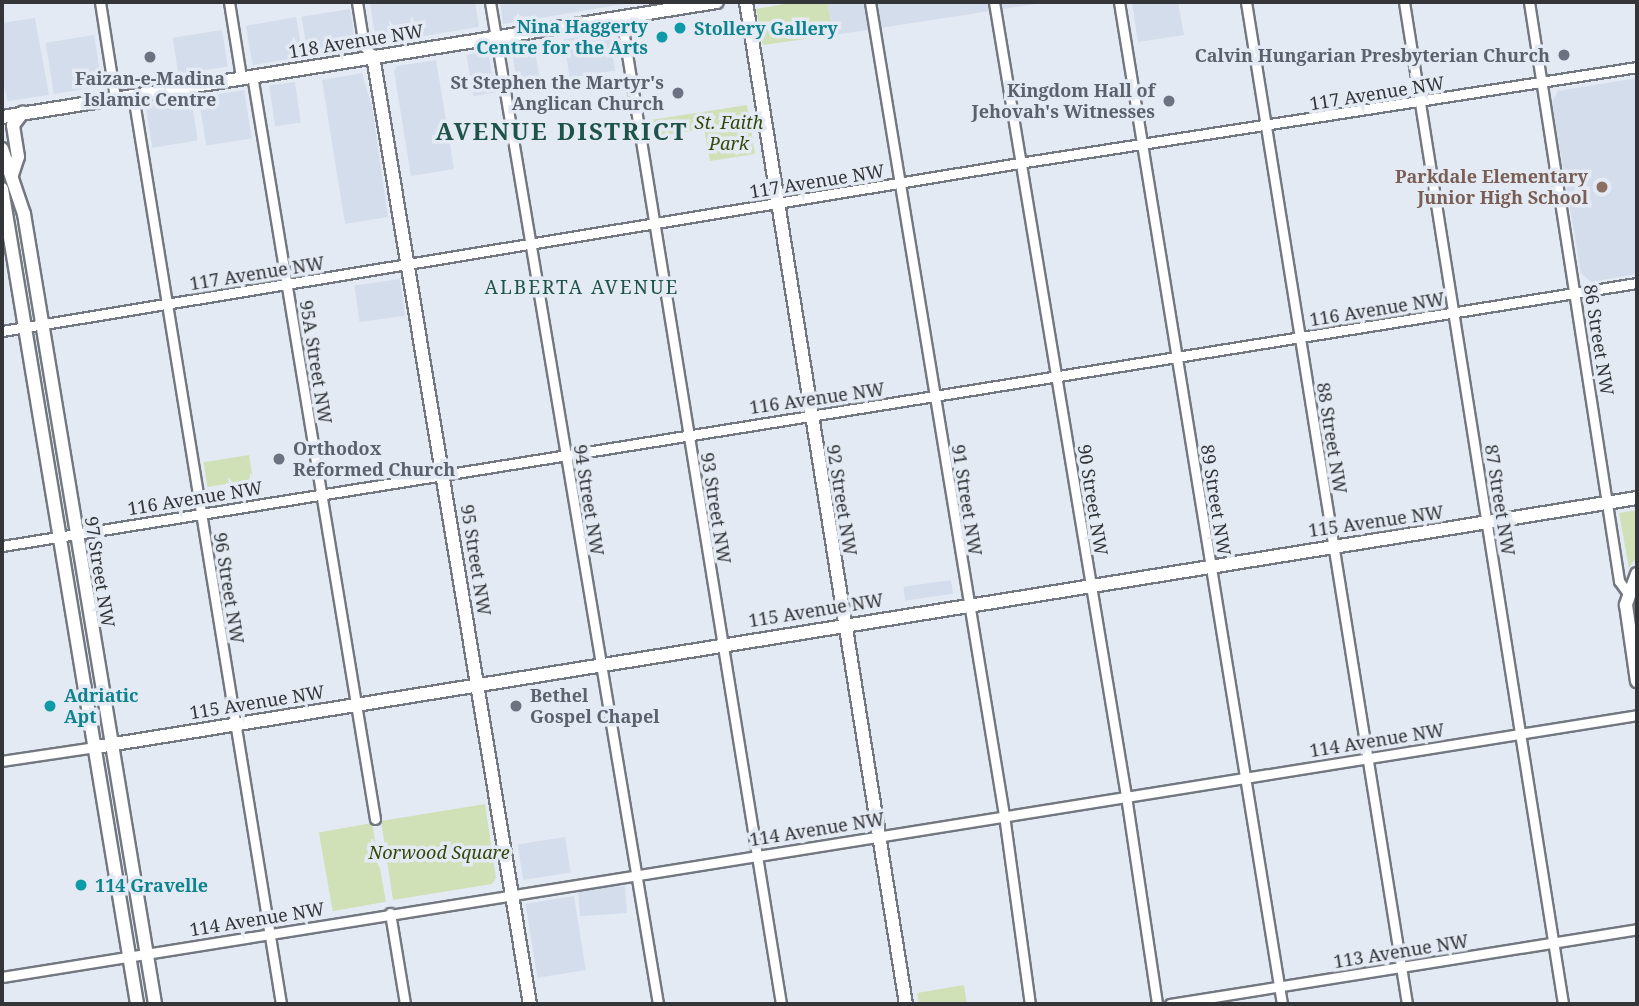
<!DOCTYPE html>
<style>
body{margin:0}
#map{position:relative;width:1639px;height:1006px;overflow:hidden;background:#e4eaf3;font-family:"Noto Serif",serif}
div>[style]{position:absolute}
.built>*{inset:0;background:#d3ddec;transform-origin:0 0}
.green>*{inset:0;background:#d0e1b8;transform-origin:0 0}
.roads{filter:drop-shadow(2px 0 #737880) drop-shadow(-2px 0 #737880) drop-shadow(0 2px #737880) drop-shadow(0 -2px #737880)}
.street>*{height:9px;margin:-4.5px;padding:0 4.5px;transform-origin:4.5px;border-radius:4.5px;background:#fff}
.secondary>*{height:12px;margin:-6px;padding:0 6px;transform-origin:6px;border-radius:6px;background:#fff}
.dots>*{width:19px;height:19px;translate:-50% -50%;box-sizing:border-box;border:4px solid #e4eaf3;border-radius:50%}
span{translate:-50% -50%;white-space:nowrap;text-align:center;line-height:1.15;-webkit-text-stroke:7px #e4eaf3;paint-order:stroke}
.culture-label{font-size:18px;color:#0d838f;font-weight:700}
.right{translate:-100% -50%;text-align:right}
.left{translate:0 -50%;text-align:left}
.street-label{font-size:18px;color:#333538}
.worship-label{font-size:18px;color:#5b616d;font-weight:700}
.park-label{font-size:18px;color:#34480b;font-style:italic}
.education-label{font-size:18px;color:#785e54;font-weight:700}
.neighbourhood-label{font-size:19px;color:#1d5348;letter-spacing:2px}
.district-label{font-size:24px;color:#1d5348;font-weight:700;letter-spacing:2px}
.frame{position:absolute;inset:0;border:4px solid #333538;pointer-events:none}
</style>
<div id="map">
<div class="built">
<div style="clip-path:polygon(370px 2px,475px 2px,479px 27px,376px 44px)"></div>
<div style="clip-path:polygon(500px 2px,636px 2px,503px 24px)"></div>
<div style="clip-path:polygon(827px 2px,1049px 2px,834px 35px)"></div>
<div style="clip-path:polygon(1132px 2px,1178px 2px,1184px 35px,1138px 42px)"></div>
<div style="left:350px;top:9px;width:39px;height:49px;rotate:81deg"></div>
<div style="left:296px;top:17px;width:40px;height:51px;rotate:80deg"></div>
<div style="clip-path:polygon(35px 18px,49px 95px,8px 101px,2px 79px,2px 23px)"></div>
<div style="left:222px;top:30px;width:37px;height:50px;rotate:81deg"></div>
<div style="left:609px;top:32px;width:39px;height:46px;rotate:81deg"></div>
<div style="left:94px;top:35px;width:52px;height:49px;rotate:81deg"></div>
<div style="left:534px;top:44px;width:39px;height:23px;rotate:81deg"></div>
<div style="left:488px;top:51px;width:42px;height:22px;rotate:80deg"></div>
<div style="clip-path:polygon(436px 60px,454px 169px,411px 176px,394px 71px,397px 66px)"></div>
<div style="clip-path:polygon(362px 73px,372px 106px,388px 217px,345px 224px,322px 80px)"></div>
<div style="clip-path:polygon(1637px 78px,1637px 274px,1591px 282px,1581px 273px,1552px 102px,1558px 91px)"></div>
<div style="left:295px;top:82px;width:41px;height:26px;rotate:82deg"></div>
<div style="left:244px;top:90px;width:49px;height:46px;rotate:81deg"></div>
<div style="left:191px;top:98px;width:43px;height:46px;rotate:81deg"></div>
<div style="left:400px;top:279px;width:37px;height:46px;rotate:82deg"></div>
<div style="left:951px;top:580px;width:14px;height:48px;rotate:82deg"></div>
<div style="left:565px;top:837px;width:36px;height:48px;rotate:81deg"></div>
<div style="left:625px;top:886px;width:27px;height:47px;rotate:86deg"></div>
<div style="left:574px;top:896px;width:75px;height:49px;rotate:81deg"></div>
</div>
<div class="green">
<div style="clip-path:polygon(796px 2px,827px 2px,834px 35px,763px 45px,756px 9px)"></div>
<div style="clip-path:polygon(747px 105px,755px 154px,710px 161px,704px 129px,652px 137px,650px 120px)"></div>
<div style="left:249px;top:455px;width:25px;height:46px;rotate:81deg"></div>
<div style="clip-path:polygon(1637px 510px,1637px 556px,1629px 568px,1619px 513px)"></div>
<div style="clip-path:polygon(485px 804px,496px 878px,492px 884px,393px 900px,381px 821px)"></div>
<div style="left:372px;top:823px;width:80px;height:54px;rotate:80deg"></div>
<div style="clip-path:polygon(964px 985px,967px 1004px,919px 1004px,917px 993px)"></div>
</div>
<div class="roads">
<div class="street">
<div style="left:100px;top:2px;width:97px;rotate:81.1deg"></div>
<div style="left:229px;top:2px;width:76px;rotate:80.9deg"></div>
<div style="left:357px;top:2px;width:45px;rotate:81deg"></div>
<div style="left:364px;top:46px;width:13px;rotate:48deg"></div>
<div style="left:490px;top:2px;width:1016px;rotate:80.48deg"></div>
<div style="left:870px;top:2px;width:824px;rotate:80.64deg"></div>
<div style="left:1004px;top:815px;width:191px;rotate:82.2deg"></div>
<div style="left:994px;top:2px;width:805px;rotate:80.56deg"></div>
<div style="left:1126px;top:796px;width:210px;rotate:81.5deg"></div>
<div style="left:1119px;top:2px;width:1015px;rotate:80.76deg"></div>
<div style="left:1246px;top:2px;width:1015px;rotate:80.87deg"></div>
<div style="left:1404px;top:2px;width:1015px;rotate:80.98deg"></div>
<div style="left:1529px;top:2px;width:586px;rotate:81.16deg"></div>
<div style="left:1619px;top:581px;width:14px;rotate:54deg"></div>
<div style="left:621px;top:17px;width:1000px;rotate:80.79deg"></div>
<div style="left:252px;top:75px;width:754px;rotate:80.61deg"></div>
<div style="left:133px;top:95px;width:921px;rotate:80.75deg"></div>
<div style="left:2px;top:331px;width:1031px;rotate:-9.38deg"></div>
<div style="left:1019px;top:163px;width:625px;rotate:-8.83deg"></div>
<div style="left:2px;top:546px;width:1656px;rotate:-9.14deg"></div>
<div style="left:2px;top:761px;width:95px;rotate:-8.5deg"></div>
<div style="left:390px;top:913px;width:92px;rotate:80.6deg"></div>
<div style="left:2px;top:977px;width:1656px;rotate:-9.1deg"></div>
<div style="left:1170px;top:1004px;width:473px;rotate:-9.1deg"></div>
</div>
<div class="secondary">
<div style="left:746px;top:2px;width:1015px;rotate:80.93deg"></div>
<div style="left:373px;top:56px;width:961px;rotate:80.6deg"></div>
<div style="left:2px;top:117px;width:724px;rotate:-9.14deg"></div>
<div style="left:2px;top:149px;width:69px;rotate:71.3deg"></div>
<div style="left:24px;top:214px;width:801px;rotate:80.58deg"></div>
<div style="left:12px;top:175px;width:19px;rotate:-72deg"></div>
<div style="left:18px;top:157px;width:32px;rotate:-99deg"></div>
<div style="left:13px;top:125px;width:16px;rotate:-52deg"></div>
<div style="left:2px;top:189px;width:826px;rotate:80.59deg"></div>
<div style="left:1637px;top:574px;width:33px;rotate:110deg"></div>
<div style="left:1626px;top:605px;width:77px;rotate:81.8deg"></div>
<div style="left:96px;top:747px;width:1561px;rotate:-9.18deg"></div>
</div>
</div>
<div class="dots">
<div style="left:680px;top:28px;background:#0f9aa8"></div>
<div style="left:662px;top:37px;background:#0f9aa8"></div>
<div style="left:1564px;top:55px;background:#6b7280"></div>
<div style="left:150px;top:57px;background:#6b7280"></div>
<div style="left:678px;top:93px;background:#6b7280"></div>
<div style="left:1169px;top:101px;background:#6b7280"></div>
<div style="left:1602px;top:187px;background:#8d6e63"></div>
<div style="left:279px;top:459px;background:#6b7280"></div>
<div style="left:50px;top:706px;background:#0f9aa8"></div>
<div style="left:516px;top:706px;background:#6b7280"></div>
<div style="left:81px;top:885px;background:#0f9aa8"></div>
</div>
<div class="culture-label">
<span class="right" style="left:648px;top:37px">Nina Haggerty<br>Centre for the Arts</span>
<span class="left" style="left:694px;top:28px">Stollery Gallery</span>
<span class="left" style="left:64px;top:706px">Adriatic<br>Apt</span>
<span class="left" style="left:95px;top:885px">114 Gravelle</span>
</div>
<div class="street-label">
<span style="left:356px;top:41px;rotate:-9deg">118 Avenue NW</span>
<span style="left:1377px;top:93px;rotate:-9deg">117 Avenue NW</span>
<span style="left:817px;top:181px;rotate:-9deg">117 Avenue NW</span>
<span style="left:257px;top:273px;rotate:-9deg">117 Avenue NW</span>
<span style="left:1377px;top:309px;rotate:-9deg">116 Avenue NW</span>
<span style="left:1599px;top:340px;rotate:81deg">86 Street NW</span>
<span style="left:316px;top:362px;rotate:81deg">95A Street NW</span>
<span style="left:817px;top:398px;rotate:-8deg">116 Avenue NW</span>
<span style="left:1332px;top:438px;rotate:81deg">88 Street NW</span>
<span style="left:195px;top:498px;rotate:-9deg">116 Avenue NW</span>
<span style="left:589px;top:500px;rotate:81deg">94 Street NW</span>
<span style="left:842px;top:500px;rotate:81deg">92 Street NW</span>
<span style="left:967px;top:500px;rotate:81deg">91 Street NW</span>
<span style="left:1093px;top:500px;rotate:81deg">90 Street NW</span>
<span style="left:1216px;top:500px;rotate:81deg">89 Street NW</span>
<span style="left:1500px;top:500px;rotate:81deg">87 Street NW</span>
<span style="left:716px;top:508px;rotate:81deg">93 Street NW</span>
<span style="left:1376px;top:521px;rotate:-8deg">115 Avenue NW</span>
<span style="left:476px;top:560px;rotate:81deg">95 Street NW</span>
<span style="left:100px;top:572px;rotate:81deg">97 Street NW</span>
<span style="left:229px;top:588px;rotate:81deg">96 Street NW</span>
<span style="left:816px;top:610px;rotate:-9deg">115 Avenue NW</span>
<span style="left:257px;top:702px;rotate:-9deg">115 Avenue NW</span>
<span style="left:1377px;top:740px;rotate:-9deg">114 Avenue NW</span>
<span style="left:817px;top:829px;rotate:-9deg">114 Avenue NW</span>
<span style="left:257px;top:919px;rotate:-9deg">114 Avenue NW</span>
<span style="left:1401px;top:951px;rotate:-9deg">113 Avenue NW</span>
</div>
<div class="worship-label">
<span class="right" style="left:1550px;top:55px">Calvin Hungarian Presbyterian Church</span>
<span style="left:150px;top:89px">Faizan-e-Madina<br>Islamic Centre</span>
<span class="right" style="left:664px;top:93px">St Stephen the Martyr's<br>Anglican Church</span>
<span class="right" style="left:1155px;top:101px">Kingdom Hall of<br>Jehovah's Witnesses</span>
<span class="left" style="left:293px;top:459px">Orthodox<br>Reformed Church</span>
<span class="left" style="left:530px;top:706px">Bethel<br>Gospel Chapel</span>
</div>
<div class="park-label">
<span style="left:729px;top:133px">St. Faith<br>Park</span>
<span style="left:439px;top:852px">Norwood Square</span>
</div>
<div class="education-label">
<span class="right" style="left:1588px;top:187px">Parkdale Elementary<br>Junior High School</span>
</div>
<div class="neighbourhood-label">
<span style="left:582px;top:288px">ALBERTA AVENUE</span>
</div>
<div class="district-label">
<span style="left:562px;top:131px">AVENUE DISTRICT</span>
</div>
<div class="frame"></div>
</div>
